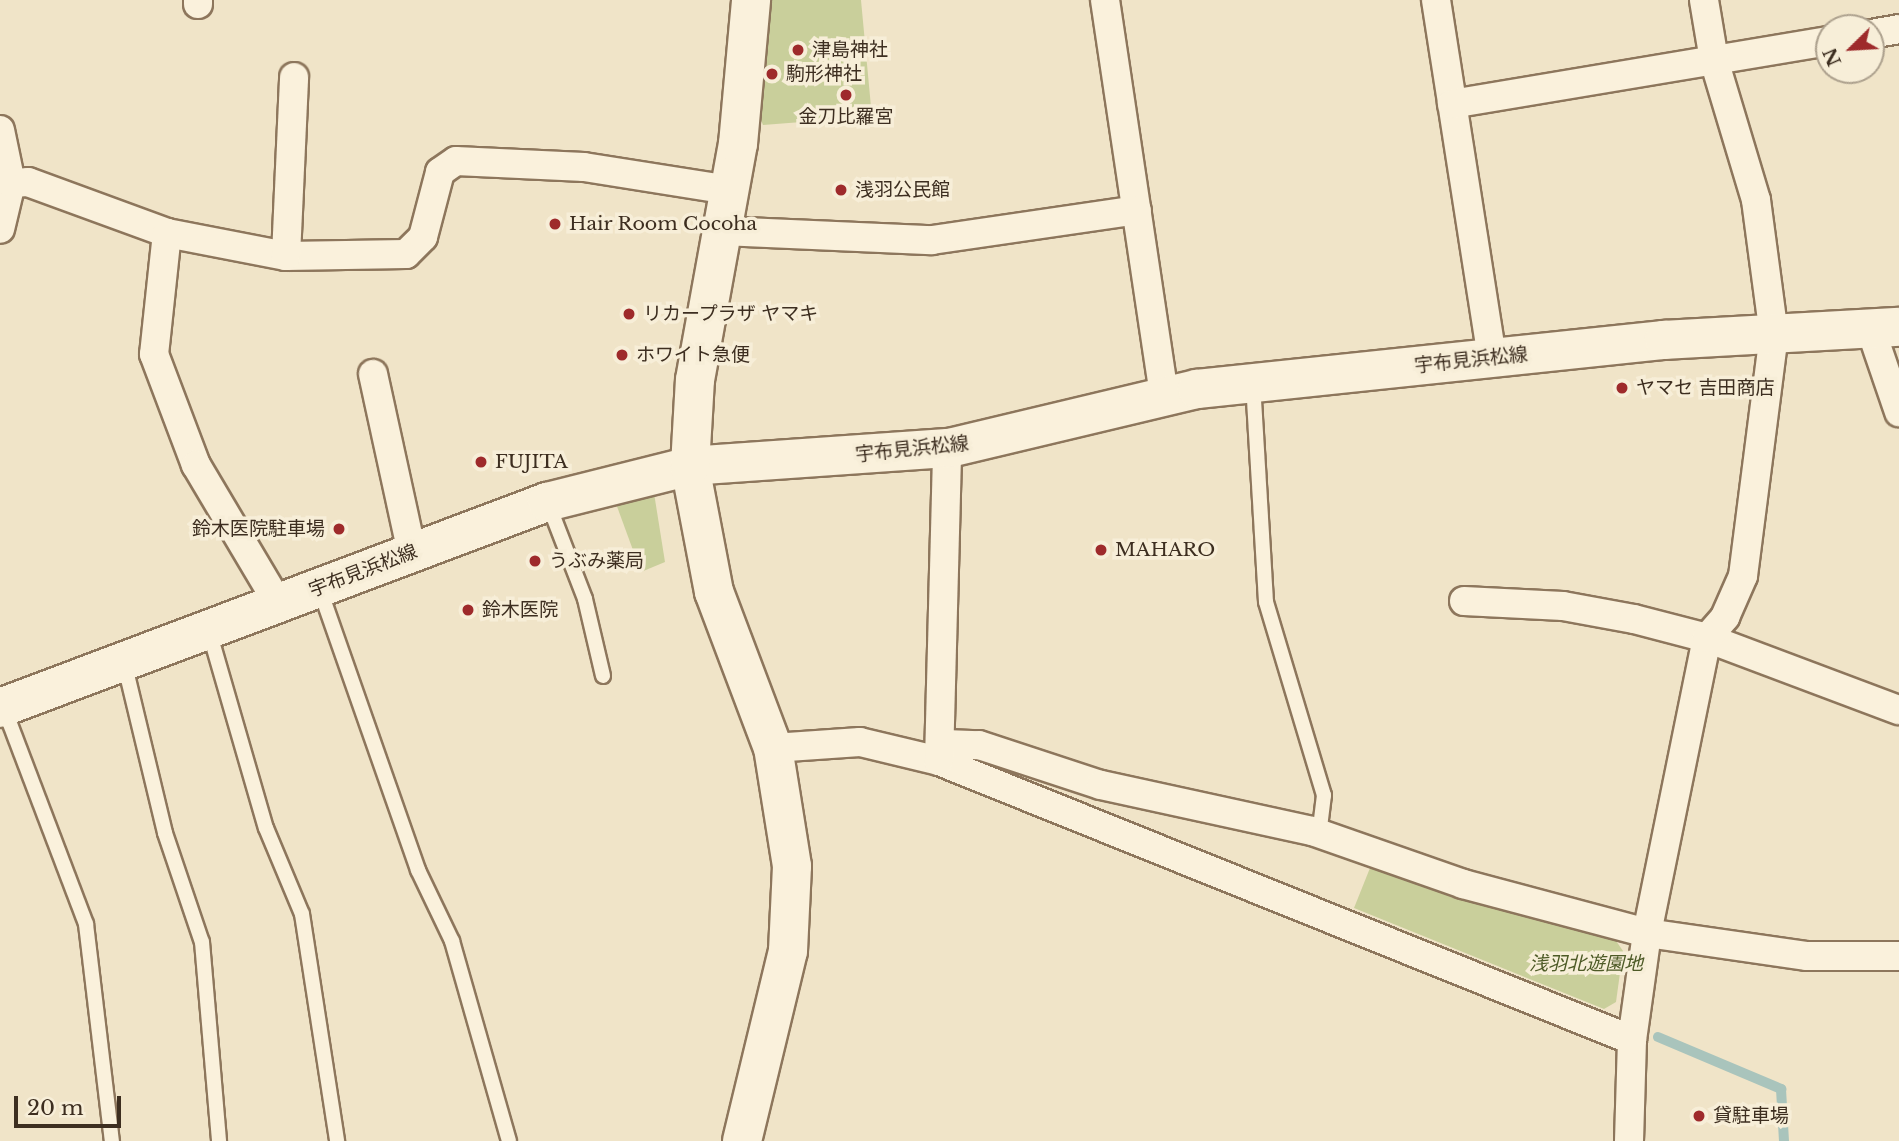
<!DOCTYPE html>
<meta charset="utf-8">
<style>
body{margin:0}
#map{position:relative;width:1899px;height:1141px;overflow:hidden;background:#f0e4c8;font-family:"Libre Baskerville","Noto Sans JP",serif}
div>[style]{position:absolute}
.green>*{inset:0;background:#c9cf9b}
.stream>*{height:10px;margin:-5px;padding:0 5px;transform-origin:5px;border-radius:5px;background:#a9c4bc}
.roads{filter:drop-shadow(2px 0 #8d765c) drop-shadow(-2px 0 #8d765c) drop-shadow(0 2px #8d765c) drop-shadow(0 -2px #8d765c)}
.lane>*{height:14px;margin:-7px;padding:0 7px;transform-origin:7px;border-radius:7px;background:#faf1dc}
.street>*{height:28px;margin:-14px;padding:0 14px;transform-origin:14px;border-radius:14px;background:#faf1dc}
.secondary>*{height:38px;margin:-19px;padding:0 19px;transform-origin:19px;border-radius:19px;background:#faf1dc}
.dots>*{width:19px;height:19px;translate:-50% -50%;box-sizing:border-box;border:4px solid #f7eed8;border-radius:50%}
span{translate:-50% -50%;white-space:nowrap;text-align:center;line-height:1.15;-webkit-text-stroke:7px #f7eed8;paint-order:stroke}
.poi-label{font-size:19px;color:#3d2e20}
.left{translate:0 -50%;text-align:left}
.right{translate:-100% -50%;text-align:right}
.street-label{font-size:19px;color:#3d2e20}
.park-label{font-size:19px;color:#4d5a26;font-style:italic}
.north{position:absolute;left:1815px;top:14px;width:70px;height:70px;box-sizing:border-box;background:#f7eed8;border:2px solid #ada18e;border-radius:50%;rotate:246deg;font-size:19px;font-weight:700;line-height:28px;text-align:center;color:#3d2e20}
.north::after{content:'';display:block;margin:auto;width:24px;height:32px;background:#9e2a2b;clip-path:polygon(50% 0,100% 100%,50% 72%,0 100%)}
.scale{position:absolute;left:14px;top:1096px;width:107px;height:32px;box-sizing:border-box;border:4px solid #3d2e20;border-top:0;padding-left:9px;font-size:21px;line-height:24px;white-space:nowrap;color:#3d2e20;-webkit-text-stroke:5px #f7eed8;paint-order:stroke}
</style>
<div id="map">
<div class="green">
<div style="clip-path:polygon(767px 0,861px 0,871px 107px,866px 117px,763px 125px,758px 113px)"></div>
<div style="clip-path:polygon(654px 493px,665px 562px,641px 572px,615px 501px)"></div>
<div style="clip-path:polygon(1372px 863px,1612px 935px,1623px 951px,1616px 1002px,1604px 1009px,1354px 908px)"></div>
</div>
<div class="stream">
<div style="left:1658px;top:1037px;width:134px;rotate:22.9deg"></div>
<div style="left:1781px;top:1089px;width:52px;rotate:86.7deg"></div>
</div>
<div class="roads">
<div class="lane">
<div style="left:1253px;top:383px;width:219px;rotate:86.6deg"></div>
<div style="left:1266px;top:602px;width:202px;rotate:73.3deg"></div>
<div style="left:1324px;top:795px;width:38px;rotate:97deg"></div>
<div style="left:548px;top:503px;width:103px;rotate:68.9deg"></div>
<div style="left:585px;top:599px;width:79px;rotate:76.8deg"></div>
<div style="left:320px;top:590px;width:297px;rotate:70.7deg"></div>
<div style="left:418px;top:870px;width:79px;rotate:64.4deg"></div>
<div style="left:452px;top:941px;width:208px;rotate:74.1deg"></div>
<div style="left:209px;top:631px;width:205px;rotate:73.9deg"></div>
<div style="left:266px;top:828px;width:93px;rotate:67.3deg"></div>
<div style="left:302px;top:914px;width:230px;rotate:81.2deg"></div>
<div style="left:124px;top:662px;width:176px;rotate:76.5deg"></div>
<div style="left:165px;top:833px;width:115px;rotate:71.3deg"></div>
<div style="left:202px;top:942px;width:200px;rotate:85.1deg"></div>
<div style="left:4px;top:708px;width:231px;rotate:69.2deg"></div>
<div style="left:86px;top:924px;width:219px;rotate:83.2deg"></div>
</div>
<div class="street">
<div style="left:1105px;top:0;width:397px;rotate:81.5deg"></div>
<div style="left:1436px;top:0;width:362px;rotate:81.1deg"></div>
<div style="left:198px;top:4px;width:4px;rotate:-90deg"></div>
<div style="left:1871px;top:34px;width:28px;rotate:-10deg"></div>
<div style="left:1452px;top:104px;width:382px;rotate:-9.5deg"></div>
<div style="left:0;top:130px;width:54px;rotate:78.3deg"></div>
<div style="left:11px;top:183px;width:47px;rotate:103.4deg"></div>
<div style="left:11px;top:183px;width:17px;rotate:-3deg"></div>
<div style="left:28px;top:182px;width:148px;rotate:20.1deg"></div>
<div style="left:167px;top:233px;width:121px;rotate:10.9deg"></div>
<div style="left:286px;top:256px;width:120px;rotate:-1deg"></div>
<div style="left:406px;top:254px;width:24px;rotate:-45deg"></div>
<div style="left:423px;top:237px;width:67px;rotate:-75.3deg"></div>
<div style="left:440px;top:172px;width:19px;rotate:-35deg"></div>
<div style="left:456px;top:161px;width:128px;rotate:2.7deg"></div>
<div style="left:584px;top:167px;width:148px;rotate:9deg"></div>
<div style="left:722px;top:231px;width:210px;rotate:2.5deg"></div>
<div style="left:932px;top:240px;width:207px;rotate:-8.3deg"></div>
<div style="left:167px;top:233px;width:122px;rotate:96.1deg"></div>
<div style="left:154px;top:354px;width:119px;rotate:69.3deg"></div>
<div style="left:196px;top:465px;width:161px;rotate:59.3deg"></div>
<div style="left:286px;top:256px;width:179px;rotate:-87.4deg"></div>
<div style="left:1871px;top:330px;width:87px;rotate:71.1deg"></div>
<div style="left:373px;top:374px;width:183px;rotate:77.7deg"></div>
<div style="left:1464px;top:601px;width:99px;rotate:2.9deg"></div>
<div style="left:1563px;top:606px;width:72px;rotate:10.4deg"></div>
<div style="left:1634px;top:619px;width:75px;rotate:14.6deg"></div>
<div style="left:1707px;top:638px;width:205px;rotate:20.6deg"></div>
<div style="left:944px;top:744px;width:35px;rotate:2deg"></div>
<div style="left:979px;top:745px;width:128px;rotate:18.2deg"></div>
<div style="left:1101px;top:785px;width:216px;rotate:12.3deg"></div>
<div style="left:1312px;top:831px;width:160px;rotate:19.3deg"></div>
<div style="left:1463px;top:884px;width:190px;rotate:14.9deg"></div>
<div style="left:1647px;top:933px;width:162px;rotate:8.2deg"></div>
<div style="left:1807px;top:956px;width:92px"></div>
<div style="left:773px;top:748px;width:87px;rotate:-3.9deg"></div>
<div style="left:860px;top:742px;width:81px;rotate:13.5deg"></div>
<div style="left:939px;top:761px;width:747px;rotate:21.93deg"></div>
<div style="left:939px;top:761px;width:313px;rotate:-88.5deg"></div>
<div style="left:1629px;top:1141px;width:101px;rotate:-88.3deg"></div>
<div style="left:1632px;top:1040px;width:108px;rotate:-82deg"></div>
<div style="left:1647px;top:933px;width:301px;rotate:-78.5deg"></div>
<div style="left:1707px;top:638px;width:28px;rotate:-49deg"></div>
<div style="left:1725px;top:617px;width:45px;rotate:-66.3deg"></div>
<div style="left:1743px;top:576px;width:243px;rotate:-82.7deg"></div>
<div style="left:1774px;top:335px;width:136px;rotate:-97.6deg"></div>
<div style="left:1756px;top:200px;width:146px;rotate:-106.7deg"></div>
<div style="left:1714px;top:60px;width:61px;rotate:-99.5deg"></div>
</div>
<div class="secondary">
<div style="left:0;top:708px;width:585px;rotate:-20.64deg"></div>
<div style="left:547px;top:502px;width:147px;rotate:-14.1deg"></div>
<div style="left:690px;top:466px;width:260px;rotate:-4deg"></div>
<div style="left:949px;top:448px;width:255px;rotate:-13.4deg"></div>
<div style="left:1197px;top:389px;width:470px;rotate:-6deg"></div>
<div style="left:1664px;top:340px;width:235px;rotate:-3.2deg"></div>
<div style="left:742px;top:1141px;width:195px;rotate:-76.4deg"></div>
<div style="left:788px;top:951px;width:85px;rotate:-87.3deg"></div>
<div style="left:792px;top:866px;width:120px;rotate:-99.1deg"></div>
<div style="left:773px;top:748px;width:167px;rotate:-110.7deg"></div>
<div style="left:714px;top:592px;width:128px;rotate:-100.8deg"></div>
<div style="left:690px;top:466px;width:86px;rotate:-86.7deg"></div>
<div style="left:695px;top:380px;width:240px;rotate:-79.7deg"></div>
<div style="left:738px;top:144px;width:145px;rotate:-84.8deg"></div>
</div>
</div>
<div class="dots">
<div style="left:798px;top:50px;background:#9e2a2b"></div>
<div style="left:772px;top:74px;background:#9e2a2b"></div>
<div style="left:846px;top:95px;background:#9e2a2b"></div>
<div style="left:841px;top:190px;background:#9e2a2b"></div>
<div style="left:555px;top:224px;background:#9e2a2b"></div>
<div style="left:629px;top:314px;background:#9e2a2b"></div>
<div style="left:622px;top:355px;background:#9e2a2b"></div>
<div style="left:1622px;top:388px;background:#9e2a2b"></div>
<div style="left:481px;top:462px;background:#9e2a2b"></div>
<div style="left:339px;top:529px;background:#9e2a2b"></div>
<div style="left:1101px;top:550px;background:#9e2a2b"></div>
<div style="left:535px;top:561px;background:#9e2a2b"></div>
<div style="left:468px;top:610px;background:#9e2a2b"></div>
<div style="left:1699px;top:1116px;background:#9e2a2b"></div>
</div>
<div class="poi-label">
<span class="left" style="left:812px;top:50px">津島神社</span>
<span class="left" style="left:786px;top:74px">駒形神社</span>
<span style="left:846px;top:117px">金刀比羅宮</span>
<span class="left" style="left:855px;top:190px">浅羽公民館</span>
<span class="left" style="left:569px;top:224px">Hair Room Cocoha</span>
<span class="left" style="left:643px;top:314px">リカープラザ ヤマキ</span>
<span class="left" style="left:636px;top:355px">ホワイト急便</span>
<span class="left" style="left:1636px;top:388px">ヤマセ 吉田商店</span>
<span class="left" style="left:495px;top:462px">FUJITA</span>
<span class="right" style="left:325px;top:529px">鈴木医院駐車場</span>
<span class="left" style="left:1115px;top:550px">MAHARO</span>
<span class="left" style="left:549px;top:561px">うぶみ薬局</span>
<span class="left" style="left:482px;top:610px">鈴木医院</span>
<span class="left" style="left:1713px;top:1116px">貸駐車場</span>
</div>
<div class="street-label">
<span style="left:1471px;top:360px;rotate:-6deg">宇布見浜松線</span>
<span style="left:912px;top:449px;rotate:-6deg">宇布見浜松線</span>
<span style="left:363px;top:571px;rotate:-21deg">宇布見浜松線</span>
</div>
<div class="park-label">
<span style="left:1586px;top:964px">浅羽北遊園地</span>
</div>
<div class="north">N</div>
<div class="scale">20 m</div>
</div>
